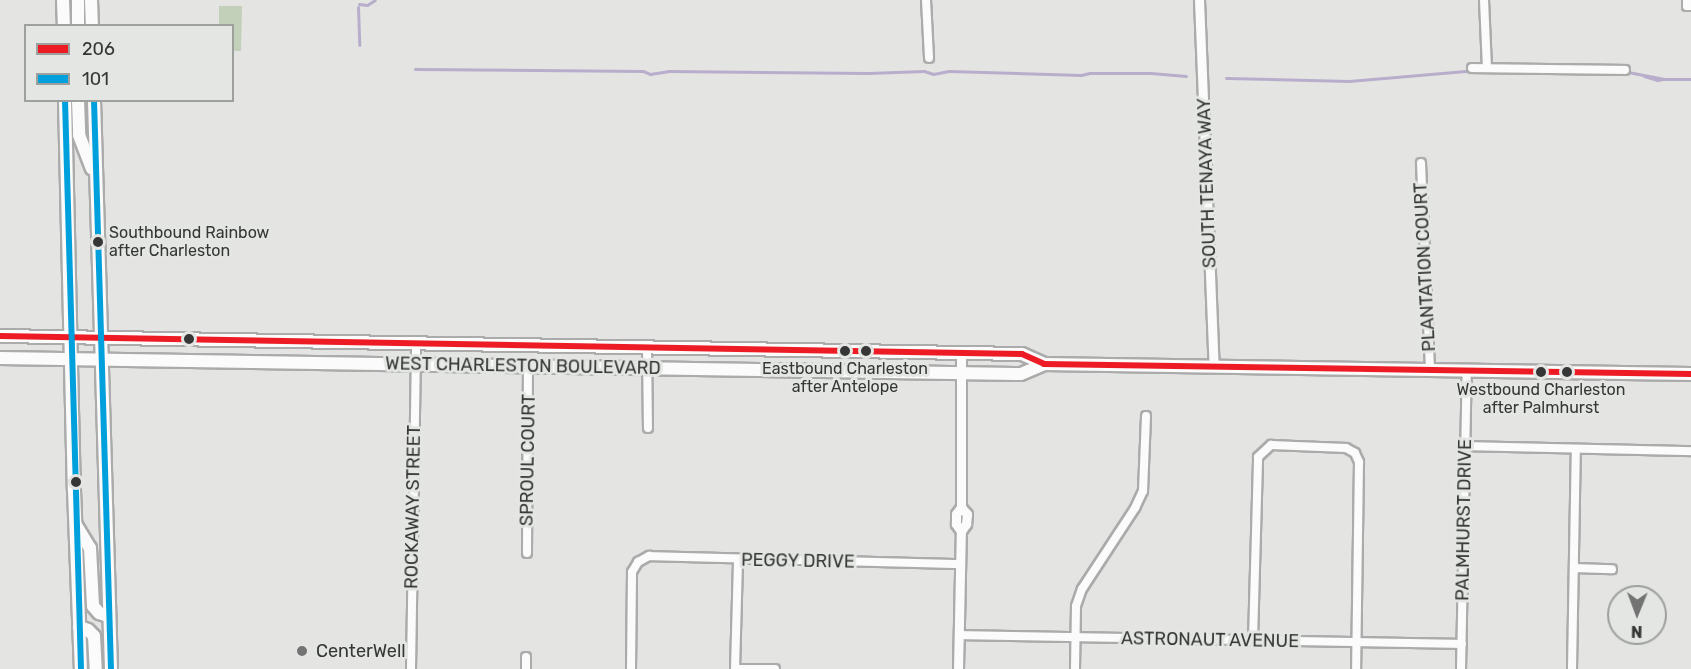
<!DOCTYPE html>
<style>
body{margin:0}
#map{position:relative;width:1691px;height:669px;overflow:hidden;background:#e4e5e3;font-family:Rubik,sans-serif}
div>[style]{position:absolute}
.green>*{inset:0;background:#c3d0b9}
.stream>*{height:3px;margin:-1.5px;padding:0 1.5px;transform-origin:1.5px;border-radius:1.5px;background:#b8aecc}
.roads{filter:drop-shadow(2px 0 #aaabaa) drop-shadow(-2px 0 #aaabaa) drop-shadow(0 2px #aaabaa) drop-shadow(0 -2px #aaabaa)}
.minor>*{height:8px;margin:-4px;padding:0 4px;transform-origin:4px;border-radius:4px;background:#fbfbfb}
.tertiary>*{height:9px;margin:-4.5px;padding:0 4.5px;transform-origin:4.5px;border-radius:4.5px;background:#fbfbfb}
.primary>*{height:12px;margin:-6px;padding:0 6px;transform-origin:6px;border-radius:6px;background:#fbfbfb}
.bus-1>*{height:6px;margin:-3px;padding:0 3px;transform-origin:3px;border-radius:3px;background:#ed1b24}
.bus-2>*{height:6px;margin:-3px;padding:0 3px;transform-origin:3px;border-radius:3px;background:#00a0dc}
.dots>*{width:16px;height:16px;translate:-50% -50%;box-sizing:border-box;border:3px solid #e3e6e2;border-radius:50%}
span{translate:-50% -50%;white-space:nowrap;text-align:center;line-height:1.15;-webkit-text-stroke:6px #e3e6e2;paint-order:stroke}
.bus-label{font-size:16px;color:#353635}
.left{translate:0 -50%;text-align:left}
.street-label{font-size:18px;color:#353635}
.poi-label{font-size:18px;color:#353635}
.legend{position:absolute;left:24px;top:24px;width:210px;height:78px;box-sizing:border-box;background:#e3e6e2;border:2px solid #9da09d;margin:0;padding:8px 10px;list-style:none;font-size:18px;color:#353635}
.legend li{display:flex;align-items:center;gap:12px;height:30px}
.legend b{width:30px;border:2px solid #9da09d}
.north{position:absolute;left:1607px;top:585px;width:60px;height:60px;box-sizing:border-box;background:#e3e6e2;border:2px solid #9da09d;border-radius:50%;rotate:181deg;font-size:16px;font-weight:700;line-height:24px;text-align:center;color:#353635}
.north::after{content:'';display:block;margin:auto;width:21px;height:27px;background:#727372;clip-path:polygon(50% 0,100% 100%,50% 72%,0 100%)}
</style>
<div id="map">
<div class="green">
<div style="clip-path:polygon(219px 6px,242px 6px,241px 51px,233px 51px,232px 26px,219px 25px)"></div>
</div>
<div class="stream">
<div style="left:359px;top:4px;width:8px;rotate:7deg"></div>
<div style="left:367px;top:5px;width:9px;rotate:-32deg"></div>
<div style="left:358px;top:7px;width:38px;rotate:88deg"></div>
<div style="left:415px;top:69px;width:228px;rotate:0.5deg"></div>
<div style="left:643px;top:71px;width:8px;rotate:23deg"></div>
<div style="left:650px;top:74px;width:18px;rotate:-9deg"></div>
<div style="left:668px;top:71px;width:200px;rotate:0.6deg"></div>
<div style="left:868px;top:73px;width:56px;rotate:-2deg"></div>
<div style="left:924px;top:71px;width:9px;rotate:18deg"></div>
<div style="left:933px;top:74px;width:16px;rotate:-11deg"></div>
<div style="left:949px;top:71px;width:132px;rotate:1.7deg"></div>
<div style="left:1081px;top:75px;width:9px;rotate:-13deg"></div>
<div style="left:1090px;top:73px;width:61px"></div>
<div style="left:1151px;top:73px;width:35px;rotate:5deg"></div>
<div style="left:1628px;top:72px;width:38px;rotate:11deg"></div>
<div style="left:1665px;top:79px;width:26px"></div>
<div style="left:1644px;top:76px;width:14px;rotate:17deg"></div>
<div style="left:1657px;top:80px;width:6px;rotate:-9deg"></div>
<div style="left:1226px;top:78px;width:123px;rotate:1.4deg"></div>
<div style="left:1349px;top:81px;width:117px;rotate:-4.9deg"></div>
</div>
<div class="roads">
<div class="minor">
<div style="left:926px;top:0;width:58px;rotate:87deg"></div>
<div style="left:1484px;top:0;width:68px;rotate:87.5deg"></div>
<div style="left:1687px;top:0;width:6px;rotate:90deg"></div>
<div style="left:1687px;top:6px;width:4px"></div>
<div style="left:1472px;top:68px;width:153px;rotate:0.7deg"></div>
<div style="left:1421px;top:163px;width:207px;rotate:87.5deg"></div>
<div style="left:647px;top:348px;width:80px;rotate:89.3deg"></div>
<div style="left:1466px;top:446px;width:225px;rotate:1.3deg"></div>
<div style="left:527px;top:553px;width:187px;rotate:-89.7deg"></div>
<div style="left:1574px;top:568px;width:38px;rotate:2deg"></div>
<div style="left:959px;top:635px;width:503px;rotate:1.03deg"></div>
<div style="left:1253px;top:640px;width:183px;rotate:-88.4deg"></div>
<div style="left:1258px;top:457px;width:18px;rotate:-43deg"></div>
<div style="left:1271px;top:445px;width:75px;rotate:2.3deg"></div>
<div style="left:1346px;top:448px;width:10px;rotate:29deg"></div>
<div style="left:1355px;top:453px;width:10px;rotate:66deg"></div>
<div style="left:1359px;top:462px;width:207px;rotate:90.8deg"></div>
<div style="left:411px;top:669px;width:325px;rotate:-89.1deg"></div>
<div style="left:526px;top:669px;width:12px;rotate:-90deg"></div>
<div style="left:631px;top:669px;width:97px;rotate:-89.4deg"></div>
<div style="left:632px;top:572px;width:12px;rotate:-59deg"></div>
<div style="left:638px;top:562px;width:13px;rotate:-29deg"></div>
<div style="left:649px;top:556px;width:311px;rotate:1.5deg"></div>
<div style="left:735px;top:669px;width:109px;rotate:-88.4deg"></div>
<div style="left:735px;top:669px;width:40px"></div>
<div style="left:1075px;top:669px;width:63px;rotate:-89.1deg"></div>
<div style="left:1076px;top:606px;width:18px;rotate:-71deg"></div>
<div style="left:1082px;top:589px;width:97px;rotate:-56.8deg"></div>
<div style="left:1135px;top:508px;width:19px;rotate:-65deg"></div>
<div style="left:1143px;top:491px;width:75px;rotate:-87.7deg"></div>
<div style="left:1461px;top:669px;width:299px;rotate:-88.9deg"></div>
<div style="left:1572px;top:669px;width:220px;rotate:-89deg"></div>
</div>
<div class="tertiary">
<div style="left:1199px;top:0;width:366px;rotate:87.7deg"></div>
<div style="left:961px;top:531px;width:9px;rotate:-54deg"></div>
<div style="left:966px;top:524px;width:10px;rotate:-84deg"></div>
<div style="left:967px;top:514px;width:9px;rotate:-131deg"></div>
<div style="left:961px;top:507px;width:155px;rotate:-90deg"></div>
<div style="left:958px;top:669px;width:138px;rotate:-88.8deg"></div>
<div style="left:961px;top:531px;width:9px;rotate:-126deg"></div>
<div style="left:956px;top:524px;width:10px;rotate:-90deg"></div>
<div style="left:956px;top:514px;width:9px;rotate:-54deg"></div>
</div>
<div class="primary">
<div style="left:63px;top:0;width:26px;rotate:88deg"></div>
<div style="left:78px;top:0;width:26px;rotate:90deg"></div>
<div style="left:91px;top:0;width:26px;rotate:88deg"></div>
<div style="left:65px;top:100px;width:390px;rotate:88.7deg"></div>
<div style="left:74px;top:490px;width:179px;rotate:87.8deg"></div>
<div style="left:78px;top:100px;width:35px;rotate:88deg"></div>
<div style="left:79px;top:135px;width:36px;rotate:69deg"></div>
<div style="left:94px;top:100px;width:569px;rotate:88.29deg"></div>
<div style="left:0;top:336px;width:1022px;rotate:1.01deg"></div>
<div style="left:1022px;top:354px;width:24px;rotate:24deg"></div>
<div style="left:1044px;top:364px;width:647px;rotate:0.89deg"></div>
<div style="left:0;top:358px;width:1021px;rotate:0.9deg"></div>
<div style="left:1021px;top:374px;width:25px;rotate:-23deg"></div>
<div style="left:76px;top:525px;width:27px;rotate:59deg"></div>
<div style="left:90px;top:548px;width:58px;rotate:87deg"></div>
<div style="left:93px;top:606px;width:9px;rotate:49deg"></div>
<div style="left:99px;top:613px;width:9px;rotate:18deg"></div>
<div style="left:79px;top:627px;width:9px;rotate:18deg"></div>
<div style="left:88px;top:630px;width:8px;rotate:45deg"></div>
<div style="left:94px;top:636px;width:33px;rotate:87deg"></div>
</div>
</div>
<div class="bus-1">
<div style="left:0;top:336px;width:1022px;rotate:1.01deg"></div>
<div style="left:1022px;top:354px;width:24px;rotate:24deg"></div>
<div style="left:1044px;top:364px;width:647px;rotate:0.89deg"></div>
</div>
<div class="bus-2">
<div style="left:65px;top:100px;width:569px;rotate:88.39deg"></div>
<div style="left:94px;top:100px;width:569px;rotate:88.29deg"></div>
</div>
<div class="dots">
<div style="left:98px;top:242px;background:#353635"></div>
<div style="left:189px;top:339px;background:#353635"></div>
<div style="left:845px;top:351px;background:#353635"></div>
<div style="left:866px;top:351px;background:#353635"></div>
<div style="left:1541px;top:372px;background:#353635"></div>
<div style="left:1567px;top:372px;background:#353635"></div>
<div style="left:76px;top:482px;background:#353635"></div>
<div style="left:302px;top:651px;background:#727372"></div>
</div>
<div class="bus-label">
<span class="left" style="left:109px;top:242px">Southbound Rainbow<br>after Charleston</span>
<span style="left:845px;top:378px">Eastbound Charleston<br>after Antelope</span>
<span style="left:1541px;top:399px">Westbound Charleston<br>after Palmhurst</span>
</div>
<div class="street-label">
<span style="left:1207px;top:183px;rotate:-92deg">SOUTH TENAYA WAY</span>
<span style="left:1425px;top:267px;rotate:-93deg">PLANTATION COURT</span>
<span style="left:523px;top:366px;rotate:1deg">WEST CHARLESTON BOULEVARD</span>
<span style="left:528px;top:460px;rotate:-89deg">SPROUL COURT</span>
<span style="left:413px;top:507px;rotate:-89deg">ROCKAWAY STREET</span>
<span style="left:1464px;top:520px;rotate:-89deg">PALMHURST DRIVE</span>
<span style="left:798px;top:561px;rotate:1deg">PEGGY DRIVE</span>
<span style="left:1210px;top:640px;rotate:1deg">ASTRONAUT AVENUE</span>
</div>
<div class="poi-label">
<span class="left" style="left:316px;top:651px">CenterWell</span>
</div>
<ul class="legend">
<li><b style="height:8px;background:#ed1b24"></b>206</li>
<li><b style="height:8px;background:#00a0dc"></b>101</li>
</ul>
<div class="north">N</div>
</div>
